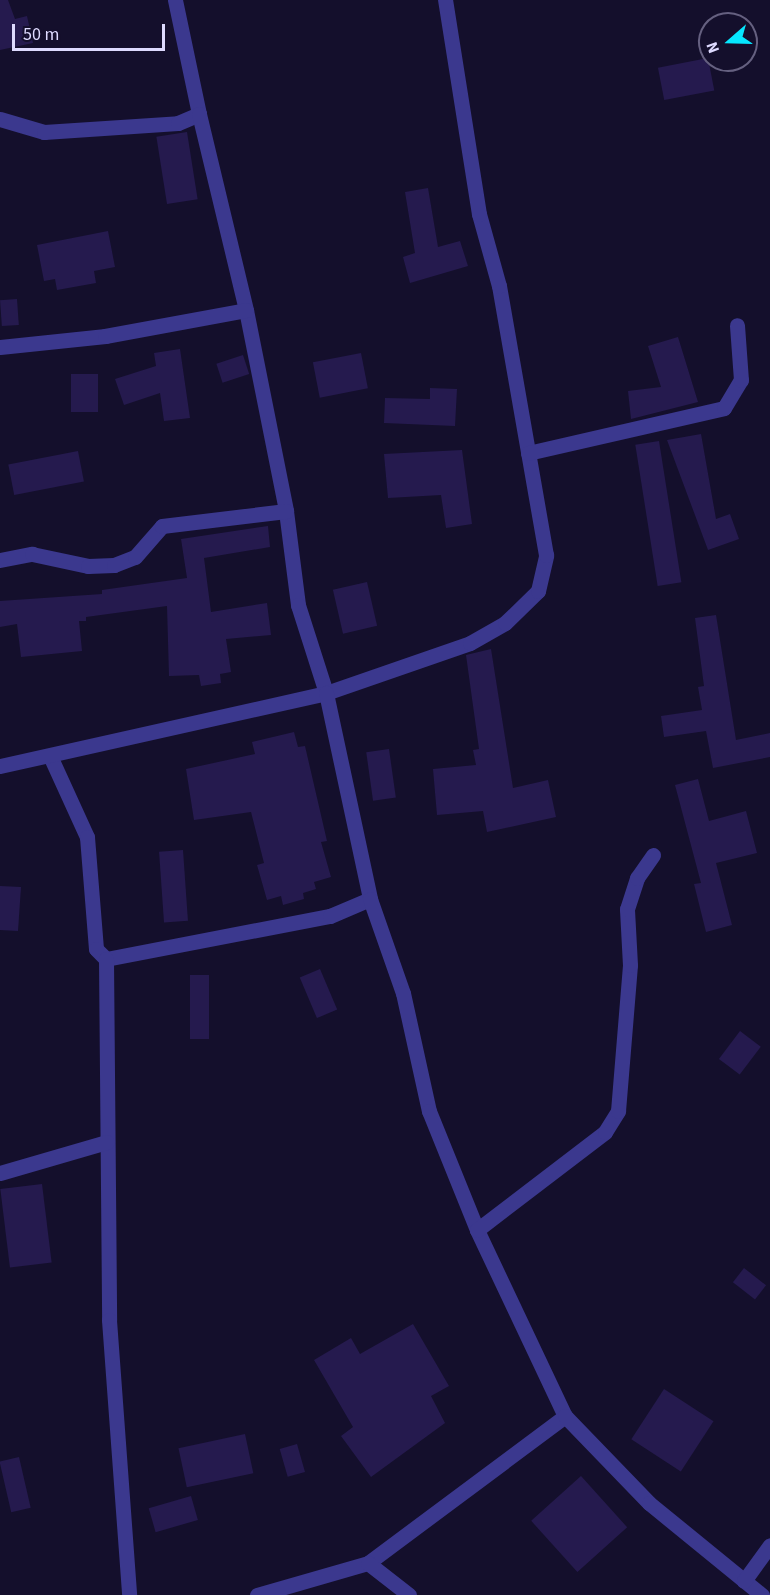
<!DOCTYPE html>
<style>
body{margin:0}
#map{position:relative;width:770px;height:1595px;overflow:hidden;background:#140f2c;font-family:"Source Sans 3",sans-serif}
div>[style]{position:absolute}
.building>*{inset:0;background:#251a4e;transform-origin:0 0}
.minor>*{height:15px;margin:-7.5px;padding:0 7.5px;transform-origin:7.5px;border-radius:7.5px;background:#3b388e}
span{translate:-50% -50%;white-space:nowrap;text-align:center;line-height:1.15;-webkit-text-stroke:5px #140f2c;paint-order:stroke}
.north{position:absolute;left:698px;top:12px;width:60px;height:60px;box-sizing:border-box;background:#140f2c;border:2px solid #656080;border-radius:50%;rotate:250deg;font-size:16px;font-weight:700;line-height:24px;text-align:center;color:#dedaff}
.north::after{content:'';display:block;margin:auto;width:21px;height:27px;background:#06e7ff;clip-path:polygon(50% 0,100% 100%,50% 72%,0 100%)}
.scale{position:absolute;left:12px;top:24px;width:153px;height:27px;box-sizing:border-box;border:3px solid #dedaff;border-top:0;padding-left:8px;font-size:18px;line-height:21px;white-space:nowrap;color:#dedaff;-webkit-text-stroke:4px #140f2c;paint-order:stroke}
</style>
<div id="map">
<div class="building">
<div style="clip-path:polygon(0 0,8px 0,15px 19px,27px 16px,33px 43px,0 50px)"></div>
<div style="left:708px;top:58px;width:33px;height:51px;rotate:79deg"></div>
<div style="left:187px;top:132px;width:68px;height:31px;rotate:81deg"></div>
<div style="clip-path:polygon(428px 188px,438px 247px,460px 241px,468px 266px,410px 283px,403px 257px,415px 253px,405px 192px)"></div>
<div style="clip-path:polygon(108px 231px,115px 267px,94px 271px,96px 283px,57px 290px,55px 279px,44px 281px,37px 245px)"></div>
<div style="left:17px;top:299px;width:26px;height:17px;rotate:86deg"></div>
<div style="clip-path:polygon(678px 337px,698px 402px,631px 419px,628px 391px,661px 387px,648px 346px)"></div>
<div style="clip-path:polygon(180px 349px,190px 418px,164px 421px,160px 393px,124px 405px,115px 379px,156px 366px,154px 353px)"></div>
<div style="left:361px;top:353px;width:36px;height:49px;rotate:79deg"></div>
<div style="left:243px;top:355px;width:20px;height:28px;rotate:72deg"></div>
<div style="left:71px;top:374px;width:27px;height:38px"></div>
<div style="clip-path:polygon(430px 388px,457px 389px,455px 426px,384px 423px,385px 398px,430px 399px)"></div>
<div style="clip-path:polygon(701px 434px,716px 519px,730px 514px,739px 539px,708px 550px,667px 440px)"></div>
<div style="left:659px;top:441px;width:143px;height:24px;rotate:81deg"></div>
<div style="clip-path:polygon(462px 450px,472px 524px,446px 528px,441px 495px,388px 498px,384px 454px)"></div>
<div style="left:78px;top:451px;width:31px;height:71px;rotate:79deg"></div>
<div style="clip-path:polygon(268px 526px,270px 547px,204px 558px,211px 612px,267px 603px,271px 635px,226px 639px,231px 672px,220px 674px,221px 683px,201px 686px,199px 675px,169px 676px,167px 606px,86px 617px,86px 621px,79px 621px,82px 651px,21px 657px,17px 624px,0 627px,0 601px,102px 594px,102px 590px,187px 578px,181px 539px)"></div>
<div style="left:367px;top:582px;width:45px;height:35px;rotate:77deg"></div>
<div style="clip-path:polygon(716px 615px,736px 740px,770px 733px,770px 757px,713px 768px,706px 731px,664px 737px,661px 716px,702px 710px,698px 687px,704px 686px,695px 618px)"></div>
<div style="clip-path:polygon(491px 649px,513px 788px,548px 780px,556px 817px,487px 832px,483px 811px,437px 815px,433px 769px,476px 765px,473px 750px,479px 749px,466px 655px)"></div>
<div style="clip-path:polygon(294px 732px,298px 747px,305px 746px,327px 841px,321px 842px,331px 877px,314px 882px,316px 889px,303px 893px,304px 899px,283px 905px,281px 896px,267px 900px,257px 865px,264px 863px,251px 812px,194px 820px,186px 769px,255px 754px,252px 742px)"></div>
<div style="left:389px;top:749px;width:49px;height:23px;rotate:82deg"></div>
<div style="clip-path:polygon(698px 779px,709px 821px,746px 811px,757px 853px,716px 863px,732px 925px,706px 932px,694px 884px,701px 883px,675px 785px)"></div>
<div style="left:183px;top:850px;width:71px;height:24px;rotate:86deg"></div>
<div style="clip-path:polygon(0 886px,21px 887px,18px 931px,0 930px)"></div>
<div style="left:320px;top:969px;width:44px;height:22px;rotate:67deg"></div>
<div style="left:190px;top:975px;width:19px;height:64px"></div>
<div style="left:740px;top:1031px;width:26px;height:35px;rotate:37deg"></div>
<div style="left:42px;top:1184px;width:79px;height:42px;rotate:83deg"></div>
<div style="left:744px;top:1268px;width:28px;height:18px;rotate:38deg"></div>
<div style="clip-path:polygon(413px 1324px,449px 1386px,431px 1396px,445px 1423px,371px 1477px,341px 1436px,353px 1427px,314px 1360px,351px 1338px,360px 1354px)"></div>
<div style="left:664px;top:1389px;width:59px;height:60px;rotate:33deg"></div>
<div style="left:245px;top:1434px;width:40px;height:68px;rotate:78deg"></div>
<div style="left:297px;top:1444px;width:29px;height:18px;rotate:74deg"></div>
<div style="left:19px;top:1457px;width:52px;height:20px;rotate:77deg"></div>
<div style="left:581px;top:1476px;width:69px;height:67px;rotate:48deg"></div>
<div style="left:191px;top:1496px;width:25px;height:44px;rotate:74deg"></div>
</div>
<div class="minor">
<div style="left:175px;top:0;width:116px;rotate:78.1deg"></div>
<div style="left:0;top:119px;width:46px;rotate:16.5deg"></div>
<div style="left:44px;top:132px;width:134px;rotate:-3.8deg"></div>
<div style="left:178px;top:123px;width:23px;rotate:-23deg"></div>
<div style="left:199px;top:114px;width:202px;rotate:76.5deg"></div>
<div style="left:246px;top:310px;width:205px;rotate:78.7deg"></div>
<div style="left:286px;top:511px;width:95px;rotate:82.7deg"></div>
<div style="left:298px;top:605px;width:92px;rotate:72.3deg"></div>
<div style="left:326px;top:693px;width:152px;rotate:-19.1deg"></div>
<div style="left:470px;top:643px;width:40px;rotate:-29.7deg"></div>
<div style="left:505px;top:623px;width:46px;rotate:-44.1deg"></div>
<div style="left:538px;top:591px;width:37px;rotate:-77deg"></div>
<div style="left:546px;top:555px;width:273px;rotate:-99.9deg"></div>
<div style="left:499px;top:286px;width:75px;rotate:-105.5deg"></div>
<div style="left:479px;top:214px;width:217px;rotate:-99deg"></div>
<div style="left:0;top:347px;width:106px;rotate:-6deg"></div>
<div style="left:105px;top:336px;width:143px;rotate:-10.4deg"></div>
<div style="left:528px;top:453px;width:201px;rotate:-12.9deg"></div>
<div style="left:724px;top:408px;width:33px;rotate:-59deg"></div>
<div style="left:741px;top:380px;width:55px;rotate:-94.2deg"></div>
<div style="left:0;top:560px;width:33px;rotate:-11deg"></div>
<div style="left:32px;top:554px;width:57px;rotate:12.1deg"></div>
<div style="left:88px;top:566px;width:26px;rotate:-2deg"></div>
<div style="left:114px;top:565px;width:22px;rotate:-21deg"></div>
<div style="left:135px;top:557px;width:41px;rotate:-48.9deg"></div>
<div style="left:162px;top:526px;width:125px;rotate:-6.9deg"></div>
<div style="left:51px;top:758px;width:87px;rotate:65.5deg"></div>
<div style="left:87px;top:837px;width:112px;rotate:85.4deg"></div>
<div style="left:96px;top:949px;width:14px;rotate:45deg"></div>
<div style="left:106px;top:959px;width:228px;rotate:-10.9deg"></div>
<div style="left:330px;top:916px;width:43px;rotate:-23deg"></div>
<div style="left:0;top:766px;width:334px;rotate:-12.6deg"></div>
<div style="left:326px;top:693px;width:211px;rotate:77.9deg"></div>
<div style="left:370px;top:899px;width:100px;rotate:70.7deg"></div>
<div style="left:403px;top:993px;width:121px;rotate:77.6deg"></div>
<div style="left:429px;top:1111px;width:128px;rotate:68deg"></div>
<div style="left:477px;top:1230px;width:206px;rotate:64.7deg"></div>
<div style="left:106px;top:959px;width:361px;rotate:89.5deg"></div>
<div style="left:109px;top:1320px;width:276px;rotate:85.8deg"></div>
<div style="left:0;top:1173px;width:111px;rotate:-16.2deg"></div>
<div style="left:477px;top:1230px;width:161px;rotate:-37.4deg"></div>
<div style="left:605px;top:1132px;width:25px;rotate:-58deg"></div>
<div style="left:618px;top:1111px;width:146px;rotate:-85.3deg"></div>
<div style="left:630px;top:965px;width:56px;rotate:-93.1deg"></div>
<div style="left:627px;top:909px;width:33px;rotate:-72deg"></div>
<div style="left:637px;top:878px;width:28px;rotate:-55deg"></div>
<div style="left:368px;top:1563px;width:246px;rotate:-36.7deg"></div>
<div style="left:565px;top:1416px;width:121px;rotate:46deg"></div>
<div style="left:649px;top:1503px;width:146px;rotate:39.2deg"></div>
<div style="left:744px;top:1581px;width:44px;rotate:-54.2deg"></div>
<div style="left:257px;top:1595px;width:116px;rotate:-16.1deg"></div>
<div style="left:368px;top:1563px;width:52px;rotate:38deg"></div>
</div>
<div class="north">N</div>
<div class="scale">50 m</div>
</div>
